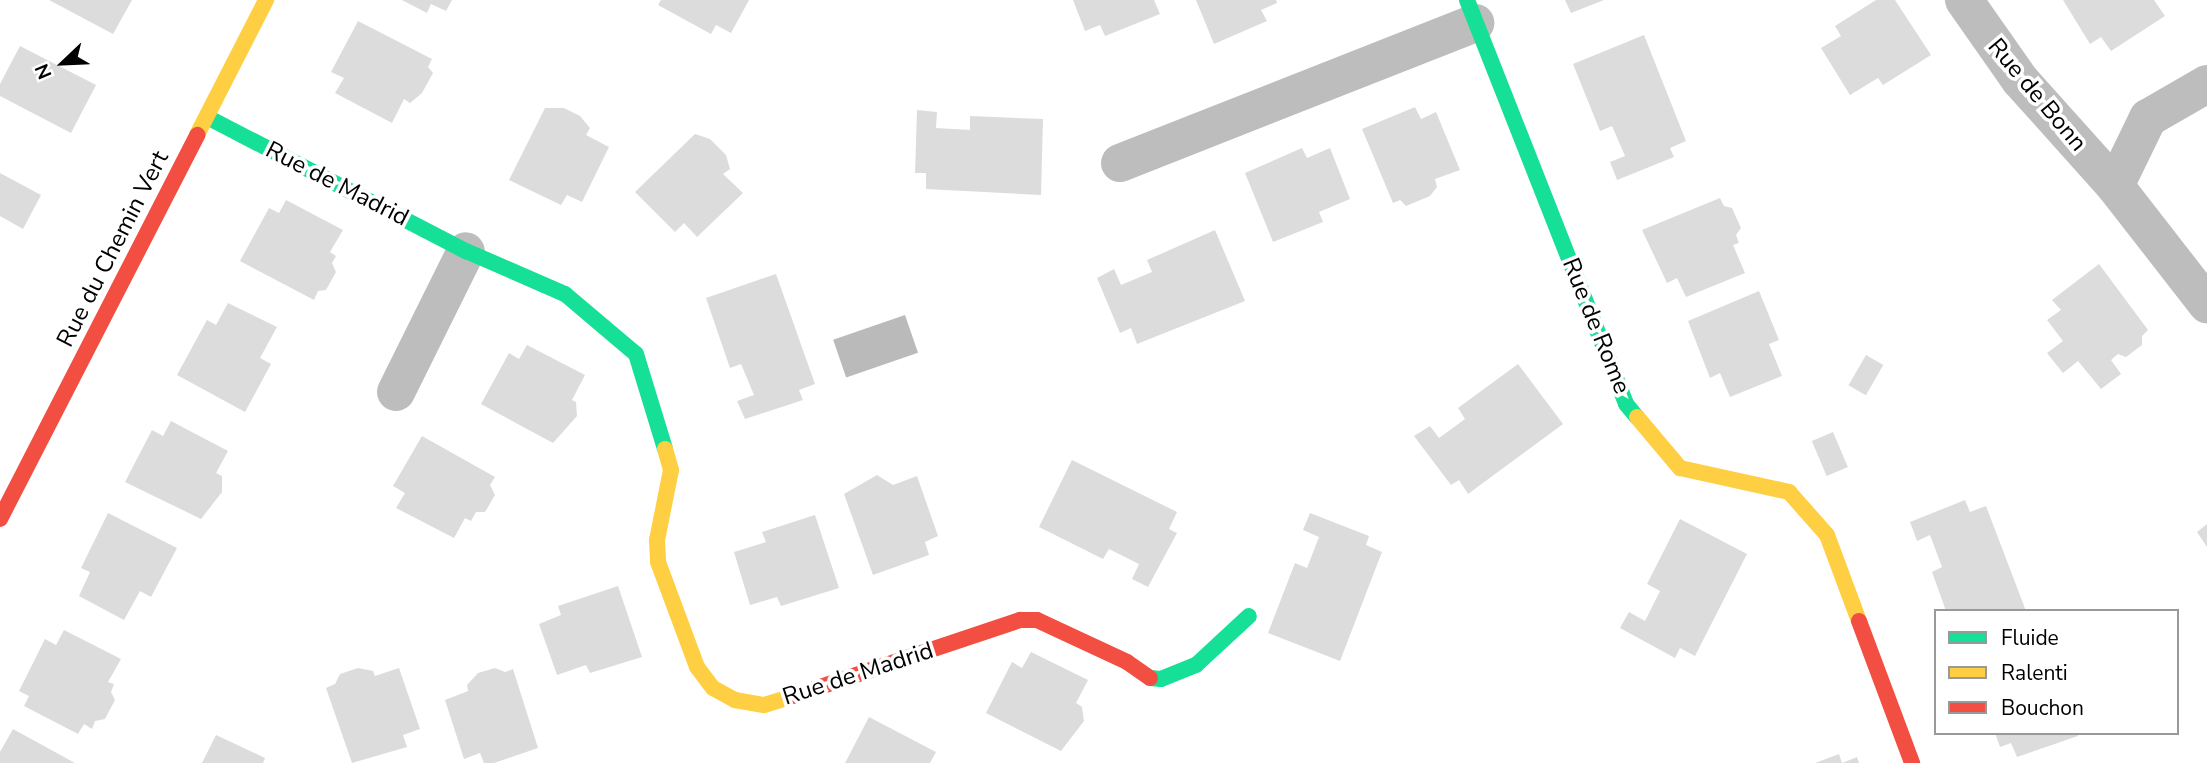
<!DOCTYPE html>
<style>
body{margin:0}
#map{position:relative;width:2207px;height:763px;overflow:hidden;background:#fff;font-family:"Nunito Sans",sans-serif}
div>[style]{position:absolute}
.water>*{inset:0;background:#bababa;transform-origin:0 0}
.building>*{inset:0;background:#dcdcdc;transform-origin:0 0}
.street>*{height:38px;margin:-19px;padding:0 19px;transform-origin:19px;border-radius:19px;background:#bdbdbd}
.fast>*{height:16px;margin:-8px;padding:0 8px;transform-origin:8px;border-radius:8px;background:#16e098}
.slow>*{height:16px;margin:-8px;padding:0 8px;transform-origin:8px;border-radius:8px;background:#ffcf43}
.jam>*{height:16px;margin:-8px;padding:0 8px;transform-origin:8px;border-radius:8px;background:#f24e42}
span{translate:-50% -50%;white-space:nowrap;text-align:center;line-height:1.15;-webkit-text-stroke:7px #fff;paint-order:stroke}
.street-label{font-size:24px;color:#000}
.legend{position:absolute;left:1934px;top:609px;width:245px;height:126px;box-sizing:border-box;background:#fff;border:2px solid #999;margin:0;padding:9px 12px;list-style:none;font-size:21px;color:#000}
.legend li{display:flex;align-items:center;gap:14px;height:35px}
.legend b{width:35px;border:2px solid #999}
.north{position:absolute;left:28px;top:28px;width:70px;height:70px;-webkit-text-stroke:5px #fff;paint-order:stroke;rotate:247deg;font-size:19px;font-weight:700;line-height:28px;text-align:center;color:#000}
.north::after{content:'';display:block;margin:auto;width:24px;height:32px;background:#000;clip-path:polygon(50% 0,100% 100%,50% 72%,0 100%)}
</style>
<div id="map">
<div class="water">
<div style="left:905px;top:315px;width:40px;height:76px;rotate:71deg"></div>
</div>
<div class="building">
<div style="clip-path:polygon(49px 0,132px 0,113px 34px)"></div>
<div style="clip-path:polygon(402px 0,452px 0,446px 11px,431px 4px,427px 13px)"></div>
<div style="clip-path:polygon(661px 0,749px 0,731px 33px,716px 25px,711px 34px,658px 5px)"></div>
<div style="clip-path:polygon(1073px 0,1154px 0,1160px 14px,1105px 36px,1100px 25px,1085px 31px)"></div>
<div style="clip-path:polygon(1196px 0,1276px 0,1277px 3px,1261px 10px,1267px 21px,1214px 44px)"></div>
<div style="clip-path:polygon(1565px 0,1604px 0,1571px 13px)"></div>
<div style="clip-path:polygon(1876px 0,1895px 0,1931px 55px,1883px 85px,1878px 78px,1850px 95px,1821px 48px,1841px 36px,1835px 26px)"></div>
<div style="clip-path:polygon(2063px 0,2154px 0,2165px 16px,2111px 51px,2101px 37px,2090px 44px)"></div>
<div style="clip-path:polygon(358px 21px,432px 59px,428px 67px,433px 73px,422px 93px,410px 103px,404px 99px,392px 123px,335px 93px,344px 78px,331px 72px)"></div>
<div style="clip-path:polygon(1644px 35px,1686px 141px,1670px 148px,1674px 157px,1617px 180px,1610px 162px,1625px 156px,1612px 126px,1600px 131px,1573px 64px)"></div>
<div style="clip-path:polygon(20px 46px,96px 85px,71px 133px,0 96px,0 84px)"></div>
<div style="clip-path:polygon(1415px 107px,1421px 119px,1436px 112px,1460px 170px,1435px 179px,1437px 187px,1430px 196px,1406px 206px,1400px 200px,1393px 203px,1362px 129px)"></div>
<div style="clip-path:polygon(545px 108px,564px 108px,580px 116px,590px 128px,586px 135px,609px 147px,582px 202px,567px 195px,561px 205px,509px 180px)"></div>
<div style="clip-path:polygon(917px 110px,937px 112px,936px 128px,970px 130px,970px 116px,1043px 119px,1041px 195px,926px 189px,926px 173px,915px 173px)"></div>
<div style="clip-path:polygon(695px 134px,710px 139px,726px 155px,730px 169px,723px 174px,743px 193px,697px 237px,684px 223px,675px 232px,635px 192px)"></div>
<div style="clip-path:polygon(1302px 148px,1307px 158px,1330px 148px,1350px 199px,1319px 212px,1323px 222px,1273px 242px,1245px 173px)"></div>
<div style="clip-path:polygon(0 173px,41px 195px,23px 229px,0 216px)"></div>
<div style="clip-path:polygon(1720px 198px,1724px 206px,1732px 208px,1741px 228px,1736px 235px,1739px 243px,1733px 245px,1745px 273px,1686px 297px,1677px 278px,1667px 283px,1642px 230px)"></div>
<div style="clip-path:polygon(286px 200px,343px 230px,330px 252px,336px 256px,332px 263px,336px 272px,326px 290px,318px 291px,314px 300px,240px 261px,269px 208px,279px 213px)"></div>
<div style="clip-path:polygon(1215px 230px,1245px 301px,1137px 344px,1131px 328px,1120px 333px,1097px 278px,1114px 269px,1121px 285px,1152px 272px,1147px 260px)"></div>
<div style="clip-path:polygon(2099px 264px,2148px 330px,2142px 336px,2142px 345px,2126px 357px,2118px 354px,2111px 360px,2121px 374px,2101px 389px,2078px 361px,2063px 373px,2047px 353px,2063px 341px,2047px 320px,2061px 310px,2052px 300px)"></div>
<div style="clip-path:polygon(776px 274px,815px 384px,799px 390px,803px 400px,745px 419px,737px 401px,754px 395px,741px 364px,730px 368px,706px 298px)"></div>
<div style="clip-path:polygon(1759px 291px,1779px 340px,1769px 344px,1782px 376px,1730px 397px,1720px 373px,1710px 378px,1688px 321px)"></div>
<div style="clip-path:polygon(228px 303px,277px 327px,260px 358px,271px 364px,245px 412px,177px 375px,207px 320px,216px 325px)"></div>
<div style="clip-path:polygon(527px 345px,585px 375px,572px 400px,576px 402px,577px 416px,553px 443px,481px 404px,509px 353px,519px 359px)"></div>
<div style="left:1866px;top:355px;width:20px;height:35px;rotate:30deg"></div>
<div style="clip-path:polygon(1518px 364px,1563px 424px,1468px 494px,1459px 480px,1451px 485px,1414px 436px,1430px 426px,1439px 438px,1465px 419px,1458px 408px)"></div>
<div style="clip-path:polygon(171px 421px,228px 451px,216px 473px,222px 476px,222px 492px,201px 519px,125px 482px,152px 430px,163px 436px)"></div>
<div style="left:1833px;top:432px;width:38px;height:23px;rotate:67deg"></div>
<div style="clip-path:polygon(422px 436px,495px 477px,490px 485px,495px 495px,485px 512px,476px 512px,471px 521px,465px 518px,454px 538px,396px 508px,405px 493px,393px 486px)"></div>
<div style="clip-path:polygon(1072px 460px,1177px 512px,1169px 529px,1177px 533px,1148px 587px,1132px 579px,1139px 564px,1109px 549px,1103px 559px,1039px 527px)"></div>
<div style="clip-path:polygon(877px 475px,893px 485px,917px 476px,938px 536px,925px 542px,929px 555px,873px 575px,844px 494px)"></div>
<div style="clip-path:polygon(1965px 500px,1970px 512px,1986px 506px,2026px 611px,1946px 611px,1932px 572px,1942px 567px,1930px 535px,1917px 541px,1910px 522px)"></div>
<div style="clip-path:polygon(108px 513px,177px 548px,151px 597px,140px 591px,124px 620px,79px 596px,90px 572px,81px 568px)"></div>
<div style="clip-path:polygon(1310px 513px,1369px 536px,1366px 545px,1382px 552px,1340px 661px,1268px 633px,1295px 563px,1307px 568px,1319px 537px,1303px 530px)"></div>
<div style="clip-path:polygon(815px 515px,839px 588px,781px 606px,777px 597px,750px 605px,734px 552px,766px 542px,762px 532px)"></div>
<div style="clip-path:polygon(1680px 519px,1747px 554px,1695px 656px,1680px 648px,1675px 658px,1620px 628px,1629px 612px,1645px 621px,1660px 591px,1647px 584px)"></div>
<div style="clip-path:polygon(2207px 524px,2207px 547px,2197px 532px)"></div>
<div style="clip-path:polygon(618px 586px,642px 657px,590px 673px,586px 665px,557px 675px,539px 624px,561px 615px,558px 606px)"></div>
<div style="clip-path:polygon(64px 630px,121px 659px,108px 682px,114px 684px,111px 692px,115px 700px,105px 719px,95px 721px,92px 729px,84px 724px,78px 734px,24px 706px,29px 696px,19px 691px,45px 639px,56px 645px)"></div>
<div style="clip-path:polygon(1031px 652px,1088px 680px,1076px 703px,1082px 707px,1084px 721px,1061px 751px,986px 713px,1012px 662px,1022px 668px)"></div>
<div style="clip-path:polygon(358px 668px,373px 671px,375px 676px,399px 668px,420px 729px,403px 735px,407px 747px,352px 763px,326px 688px,335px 684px,340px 674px)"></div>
<div style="clip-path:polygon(495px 668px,505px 672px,513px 669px,538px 748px,494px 763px,484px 763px,480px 753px,464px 759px,445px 700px,468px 691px,467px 685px,478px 673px)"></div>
<div style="clip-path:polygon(869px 717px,936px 752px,930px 763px,845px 763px)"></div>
<div style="clip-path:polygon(13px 729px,75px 763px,0 763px,0 752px)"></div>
<div style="clip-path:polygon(1995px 733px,2077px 733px,2078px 736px,2017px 757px,2011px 743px,2000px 747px)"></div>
<div style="clip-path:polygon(216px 735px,265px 758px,263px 763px,202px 763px)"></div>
<div style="clip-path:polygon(1839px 754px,1842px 763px,1857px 757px,1859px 763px,1815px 763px)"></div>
</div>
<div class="street">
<div style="left:1964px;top:0;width:98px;rotate:55deg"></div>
<div style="left:2020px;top:80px;width:142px;rotate:48.1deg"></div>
<div style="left:2115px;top:186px;width:150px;rotate:52.1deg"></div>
<div style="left:1120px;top:163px;width:382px;rotate:-21.5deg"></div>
<div style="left:2115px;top:186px;width:76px;rotate:-64.1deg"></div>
<div style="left:2148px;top:118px;width:68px;rotate:-30deg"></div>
<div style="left:396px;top:392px;width:157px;rotate:-63.6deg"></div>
</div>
<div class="fast">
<div style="left:1467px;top:0;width:434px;rotate:68.5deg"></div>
<div style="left:1626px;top:404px;width:17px;rotate:50deg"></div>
<div style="left:207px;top:117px;width:292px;rotate:27.4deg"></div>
<div style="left:466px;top:251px;width:108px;rotate:23.5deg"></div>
<div style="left:565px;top:294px;width:93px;rotate:40.2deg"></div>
<div style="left:636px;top:354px;width:99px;rotate:73deg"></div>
<div style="left:1150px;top:678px;width:11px;rotate:5deg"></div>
<div style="left:1161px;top:679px;width:38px;rotate:-22deg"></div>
<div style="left:1196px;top:665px;width:72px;rotate:-42.8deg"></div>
</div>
<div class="slow">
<div style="left:197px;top:135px;width:152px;rotate:-62.9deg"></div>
<div style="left:1637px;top:417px;width:67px;rotate:49.9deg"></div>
<div style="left:1680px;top:468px;width:112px;rotate:12.4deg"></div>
<div style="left:1789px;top:492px;width:57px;rotate:48.5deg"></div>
<div style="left:1827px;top:535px;width:92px;rotate:69.6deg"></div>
<div style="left:665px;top:449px;width:22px;rotate:74deg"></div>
<div style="left:671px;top:470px;width:71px;rotate:101.3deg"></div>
<div style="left:657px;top:540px;width:22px;rotate:87deg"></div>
<div style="left:658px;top:562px;width:112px;rotate:69.6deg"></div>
<div style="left:697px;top:667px;width:26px;rotate:53deg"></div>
<div style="left:713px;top:688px;width:25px;rotate:29deg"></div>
<div style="left:735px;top:700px;width:29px;rotate:10deg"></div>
<div style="left:764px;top:705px;width:27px;rotate:-17deg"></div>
</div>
<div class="jam">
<div style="left:0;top:519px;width:432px;rotate:-62.8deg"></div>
<div style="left:1859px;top:621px;width:152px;rotate:69.5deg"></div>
<div style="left:790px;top:697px;width:243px;rotate:-18.5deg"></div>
<div style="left:1020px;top:620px;width:17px"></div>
<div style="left:1037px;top:620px;width:99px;rotate:25deg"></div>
<div style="left:1127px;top:662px;width:28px;rotate:35deg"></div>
</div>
<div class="street-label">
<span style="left:2037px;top:95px;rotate:50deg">Rue de Bonn</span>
<span style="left:337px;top:184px;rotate:27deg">Rue de Madrid</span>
<span style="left:113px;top:249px;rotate:-63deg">Rue du Chemin Vert</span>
<span style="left:1596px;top:326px;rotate:68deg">Rue de Rome</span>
<span style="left:858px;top:674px;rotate:-18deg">Rue de Madrid</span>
</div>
<ul class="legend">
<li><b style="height:9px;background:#16e098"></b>Fluide</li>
<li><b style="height:9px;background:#ffcf43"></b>Ralenti</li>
<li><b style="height:9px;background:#f24e42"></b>Bouchon</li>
</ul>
<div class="north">N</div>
</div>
